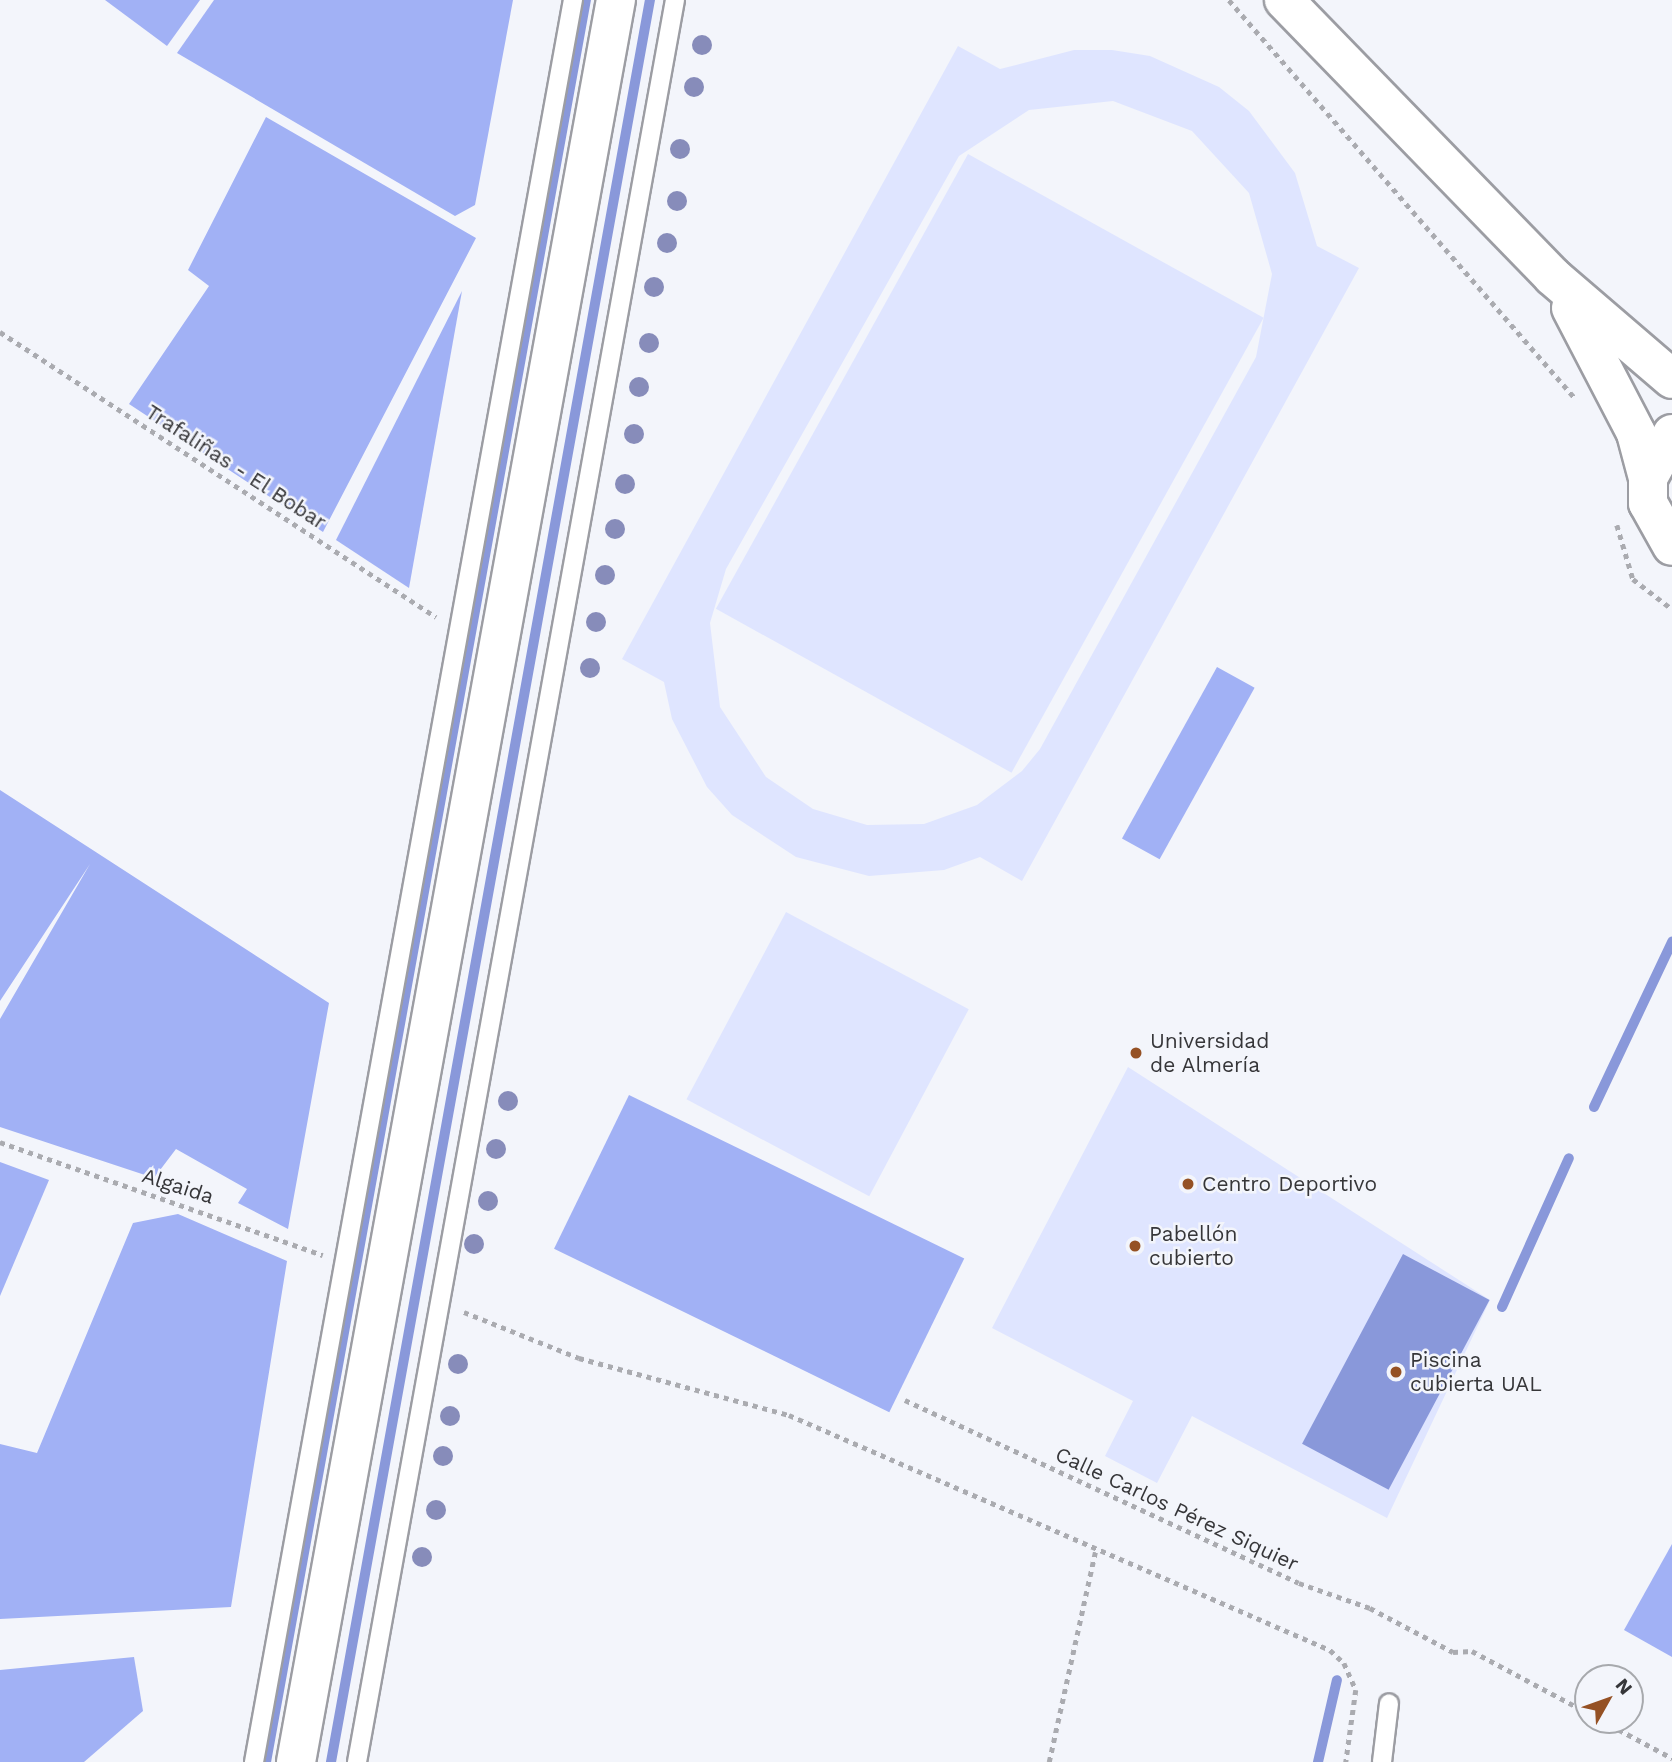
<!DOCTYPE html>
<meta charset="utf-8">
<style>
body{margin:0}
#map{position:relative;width:1672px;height:1762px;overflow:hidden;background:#f3f5fb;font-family:"Work Sans",sans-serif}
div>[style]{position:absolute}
.green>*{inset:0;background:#dfe5ff;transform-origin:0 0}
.water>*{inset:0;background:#8998da;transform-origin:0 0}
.stream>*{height:10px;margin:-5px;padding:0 5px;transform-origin:5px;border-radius:5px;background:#8998da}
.building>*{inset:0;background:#a1b1f5;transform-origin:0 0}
.path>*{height:4.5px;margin-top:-2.25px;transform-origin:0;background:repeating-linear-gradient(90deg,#aaabb0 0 5px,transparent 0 10px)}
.roads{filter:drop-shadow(2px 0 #9c9da3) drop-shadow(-2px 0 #9c9da3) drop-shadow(0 2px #9c9da3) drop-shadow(0 -2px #9c9da3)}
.service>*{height:18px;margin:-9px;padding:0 9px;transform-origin:9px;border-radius:9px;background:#fff}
.tertiary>*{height:38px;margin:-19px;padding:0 19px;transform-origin:19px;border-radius:19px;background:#fff}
.secondary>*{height:38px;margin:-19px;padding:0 19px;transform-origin:19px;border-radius:19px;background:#fff}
.trees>*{width:20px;height:20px;margin:-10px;border-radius:50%;background:#878cba}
.dots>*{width:19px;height:19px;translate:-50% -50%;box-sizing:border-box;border:4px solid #f3f5fb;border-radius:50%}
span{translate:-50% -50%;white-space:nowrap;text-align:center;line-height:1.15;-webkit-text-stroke:5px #f3f5fb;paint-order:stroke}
.street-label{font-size:21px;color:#363639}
.poi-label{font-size:21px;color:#363639}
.left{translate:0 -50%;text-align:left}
.north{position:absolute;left:1574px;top:1664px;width:70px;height:70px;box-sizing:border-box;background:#f3f5fb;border:2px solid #a7a9ad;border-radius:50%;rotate:50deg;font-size:19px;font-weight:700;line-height:28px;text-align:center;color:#363639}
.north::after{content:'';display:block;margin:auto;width:24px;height:32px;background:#955124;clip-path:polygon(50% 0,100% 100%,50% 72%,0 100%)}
</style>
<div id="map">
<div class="green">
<div style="clip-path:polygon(evenodd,958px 46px,1000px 69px,1074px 50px,1112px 50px,1150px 56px,1219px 87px,1249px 111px,1295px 173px,1317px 246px,1359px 268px,1022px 881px,980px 857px,944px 870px,869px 876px,796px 857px,732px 815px,707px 787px,672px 719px,664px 682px,622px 659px,958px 46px,1113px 101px,1192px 131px,1249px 193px,1272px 274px,1256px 357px,1040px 749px,1022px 771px,977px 805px,924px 824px,867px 825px,813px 809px,766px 777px,720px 707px,710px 623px,726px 569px,959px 156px,1029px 110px,1113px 101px)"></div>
<div style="left:968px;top:154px;width:338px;height:520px;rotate:29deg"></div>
<div style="left:786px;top:912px;width:207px;height:212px;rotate:28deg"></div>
<div style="clip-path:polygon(1128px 1067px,1490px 1300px,1387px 1518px,1192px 1416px,1157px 1483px,1105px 1456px,1133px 1401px,992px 1328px)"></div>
</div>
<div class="water">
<div style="left:1403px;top:1254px;width:98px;height:215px;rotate:28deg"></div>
</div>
<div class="stream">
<div style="left:1594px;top:1107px;width:183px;rotate:-64.7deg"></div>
<div style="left:1502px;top:1307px;width:163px;rotate:-65.8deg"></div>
<div style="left:266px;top:1762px;width:1791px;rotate:-79.71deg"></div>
<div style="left:331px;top:1762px;width:1791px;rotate:-79.74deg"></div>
<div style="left:1318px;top:1762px;width:84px;rotate:-77deg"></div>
</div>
<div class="building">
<div style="clip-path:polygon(105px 0,200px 0,167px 46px)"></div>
<div style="clip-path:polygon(214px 0,513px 0,475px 205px,455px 216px,177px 53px)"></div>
<div style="clip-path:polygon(266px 117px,476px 238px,323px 532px,129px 404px,209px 286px,188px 270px)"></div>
<div style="clip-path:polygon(462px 291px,409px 588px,336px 540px)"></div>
<div style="left:1217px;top:667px;width:43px;height:196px;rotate:29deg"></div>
<div style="clip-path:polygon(0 790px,329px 1003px,288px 1229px,238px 1203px,247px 1189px,176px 1149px,154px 1178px,0 1127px,0 1019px,90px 864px,0 1001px)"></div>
<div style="left:629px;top:1095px;width:373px;height:171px;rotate:26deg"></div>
<div style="clip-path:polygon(0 1162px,49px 1180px,0 1296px)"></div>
<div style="clip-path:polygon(178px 1214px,287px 1261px,231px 1607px,0 1619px,0 1444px,37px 1453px,133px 1223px)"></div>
<div style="clip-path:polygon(1672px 1544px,1672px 1657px,1624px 1630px)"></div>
<div style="clip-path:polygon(134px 1657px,143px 1711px,84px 1762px,0 1762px,0 1670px)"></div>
</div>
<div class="path">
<div style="left:1229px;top:0;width:526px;rotate:49.01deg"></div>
<div style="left:0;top:332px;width:521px;rotate:33.17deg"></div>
<div style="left:1617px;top:525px;width:56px;rotate:73.5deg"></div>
<div style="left:1633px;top:579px;width:49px;rotate:37.6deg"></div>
<div style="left:0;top:1142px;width:342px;rotate:19.3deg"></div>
<div style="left:464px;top:1312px;width:124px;rotate:21.8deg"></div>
<div style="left:579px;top:1358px;width:218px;rotate:15.2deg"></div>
<div style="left:789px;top:1415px;width:590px;rotate:23.48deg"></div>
<div style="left:1330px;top:1650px;width:19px;rotate:43deg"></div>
<div style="left:1344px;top:1663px;width:30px;rotate:66deg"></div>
<div style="left:1356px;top:1690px;width:73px;rotate:97.9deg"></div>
<div style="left:905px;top:1400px;width:434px;rotate:24.9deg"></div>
<div style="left:1299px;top:1583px;width:75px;rotate:19.4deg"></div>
<div style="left:1370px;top:1608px;width:94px;rotate:27.9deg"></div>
<div style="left:1453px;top:1652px;width:19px;rotate:-3deg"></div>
<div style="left:1472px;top:1651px;width:132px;rotate:28.1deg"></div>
<div style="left:1601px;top:1720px;width:81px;rotate:28.2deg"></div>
<div style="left:1049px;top:1762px;width:215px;rotate:-77.6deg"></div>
</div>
<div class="roads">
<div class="service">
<div style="left:254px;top:1762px;width:1791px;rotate:-79.74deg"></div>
<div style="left:357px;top:1762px;width:1790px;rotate:-79.77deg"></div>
<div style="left:1382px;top:1762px;width:59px;rotate:-83.2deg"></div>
</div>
<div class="tertiary">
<div style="left:1284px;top:0;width:385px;rotate:45.8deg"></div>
<div style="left:1552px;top:276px;width:158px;rotate:40.6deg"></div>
<div style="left:1571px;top:308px;width:141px;rotate:62.5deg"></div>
<div style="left:1636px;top:433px;width:47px;rotate:75.1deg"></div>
<div style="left:1672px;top:434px;width:50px;rotate:118.6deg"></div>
<div style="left:1648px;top:478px;width:25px;rotate:90deg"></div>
<div style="left:1648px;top:503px;width:49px;rotate:60.8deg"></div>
</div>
<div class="secondary">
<div style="left:296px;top:1762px;width:1791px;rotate:-79.71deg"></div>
</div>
</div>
<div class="trees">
<div style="left:702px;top:45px"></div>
<div style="left:694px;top:87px"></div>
<div style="left:680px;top:149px"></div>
<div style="left:677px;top:201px"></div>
<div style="left:667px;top:243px"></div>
<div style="left:654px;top:287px"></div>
<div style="left:649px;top:343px"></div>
<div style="left:639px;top:387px"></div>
<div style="left:634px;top:434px"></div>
<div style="left:625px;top:484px"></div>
<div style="left:615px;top:529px"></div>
<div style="left:605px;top:575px"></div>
<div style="left:596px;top:622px"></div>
<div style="left:590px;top:668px"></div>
<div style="left:508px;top:1101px"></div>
<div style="left:496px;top:1149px"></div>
<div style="left:488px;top:1201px"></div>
<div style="left:474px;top:1244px"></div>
<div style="left:458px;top:1364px"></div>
<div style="left:450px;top:1416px"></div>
<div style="left:443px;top:1456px"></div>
<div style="left:436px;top:1510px"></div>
<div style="left:422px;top:1557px"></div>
</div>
<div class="dots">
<div style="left:1136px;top:1053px;background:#955124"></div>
<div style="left:1188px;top:1184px;background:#955124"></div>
<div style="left:1135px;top:1246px;background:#955124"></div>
<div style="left:1396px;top:1372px;background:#955124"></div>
</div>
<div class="street-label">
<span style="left:236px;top:467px;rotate:33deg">Trafaliñas - El Bobar</span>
<span style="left:178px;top:1186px;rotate:18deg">Algaida</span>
<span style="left:1177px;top:1509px;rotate:25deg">Calle Carlos Pérez Siquier</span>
</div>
<div class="poi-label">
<span class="left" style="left:1150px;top:1053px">Universidad<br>de Almería</span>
<span class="left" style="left:1202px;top:1184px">Centro Deportivo</span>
<span class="left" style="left:1149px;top:1246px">Pabellón<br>cubierto</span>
<span class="left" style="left:1410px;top:1372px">Piscina<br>cubierta UAL</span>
</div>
<div class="north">N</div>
</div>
